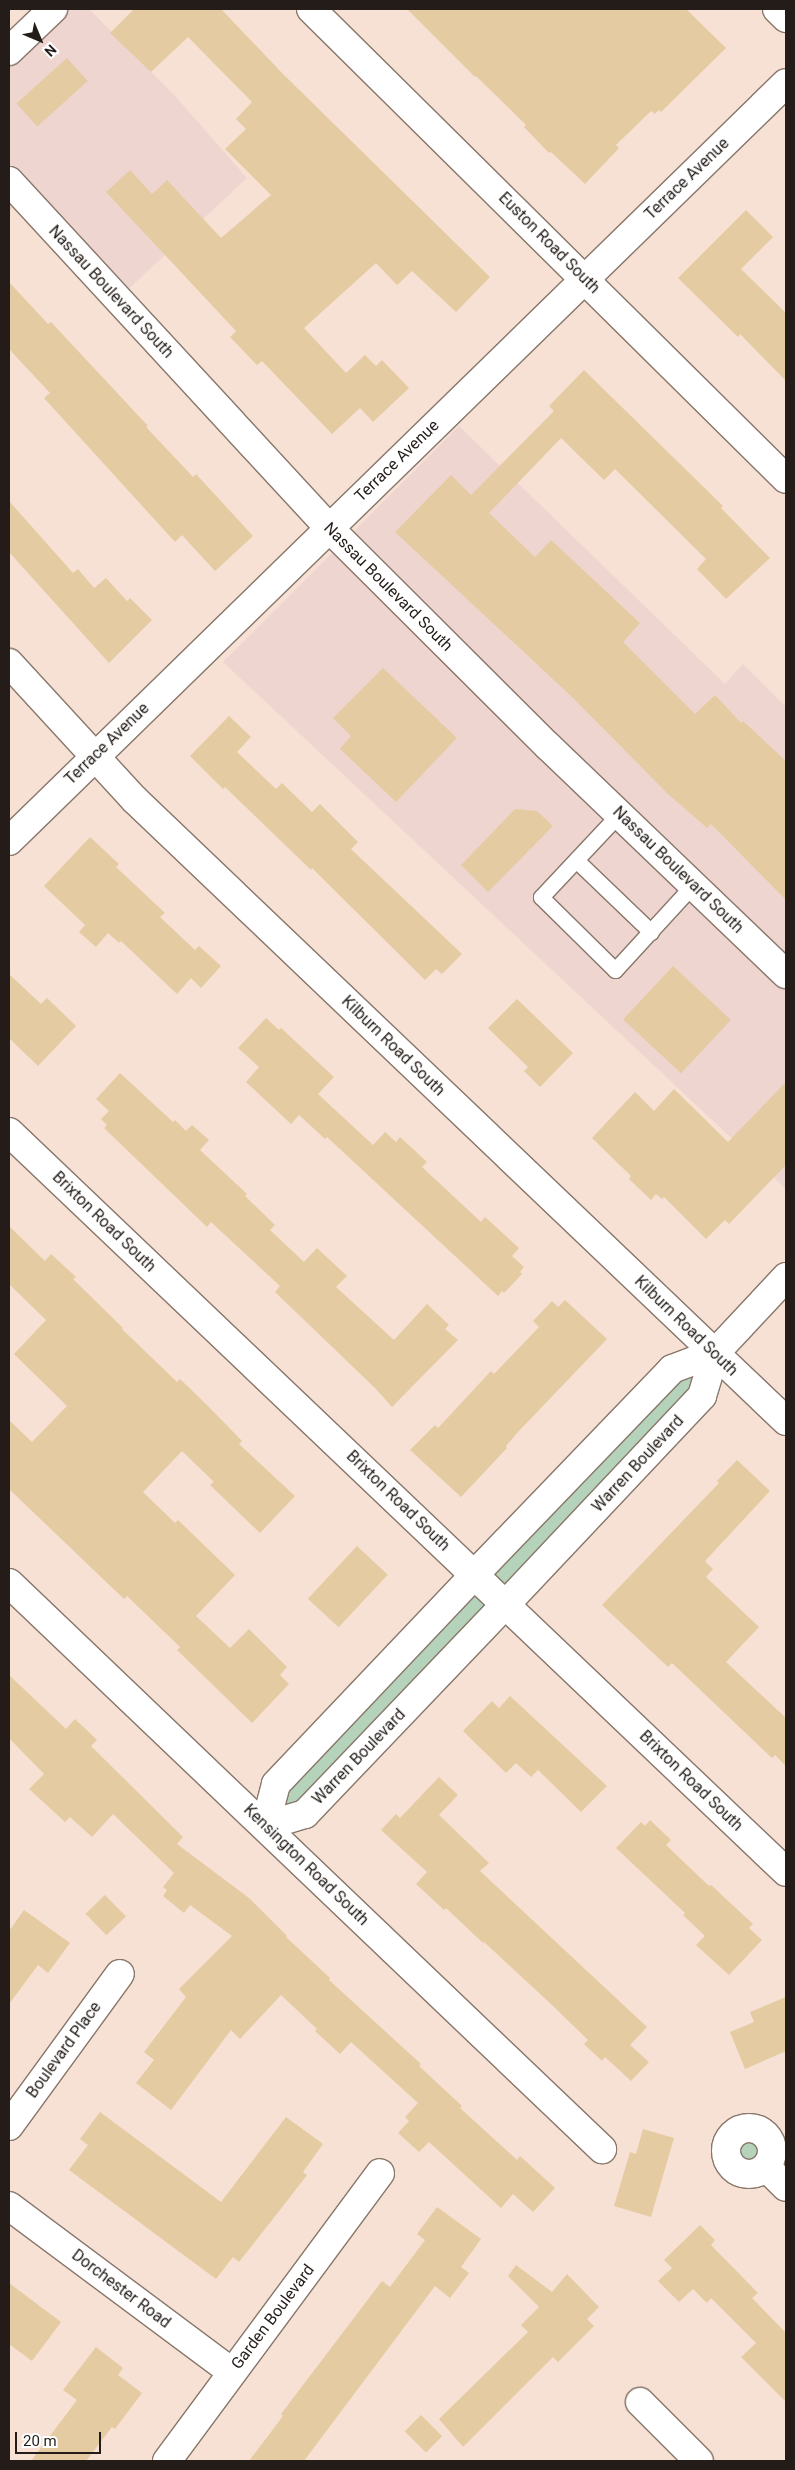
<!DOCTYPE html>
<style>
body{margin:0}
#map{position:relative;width:795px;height:2470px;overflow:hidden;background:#f6e1d4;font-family:Roboto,sans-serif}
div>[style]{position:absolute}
.commercial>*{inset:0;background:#efd5cf}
.green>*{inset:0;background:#b5d3ba}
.round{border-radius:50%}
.building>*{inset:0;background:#e5cba2;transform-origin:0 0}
.roads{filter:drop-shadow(1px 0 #89776b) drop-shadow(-1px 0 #89776b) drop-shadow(0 1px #89776b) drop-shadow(0 -1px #89776b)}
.lane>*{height:15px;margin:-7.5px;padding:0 7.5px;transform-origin:7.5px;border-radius:7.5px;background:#fff}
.street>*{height:28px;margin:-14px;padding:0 14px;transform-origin:14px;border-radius:14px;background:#fff}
.street>.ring{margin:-14px;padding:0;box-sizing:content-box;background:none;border:28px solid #fff;border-radius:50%}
.secondary>*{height:28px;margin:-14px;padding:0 14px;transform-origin:14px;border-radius:14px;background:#fff}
span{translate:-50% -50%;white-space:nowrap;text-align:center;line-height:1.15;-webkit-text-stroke:4px #fff;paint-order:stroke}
.street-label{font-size:16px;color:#231c18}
.frame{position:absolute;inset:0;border:10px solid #231c18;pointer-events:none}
.north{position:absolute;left:15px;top:15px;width:50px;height:50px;-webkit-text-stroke:4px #fff;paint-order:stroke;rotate:135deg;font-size:14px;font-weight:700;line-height:20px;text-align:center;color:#231c18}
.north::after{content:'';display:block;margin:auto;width:18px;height:22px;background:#231c18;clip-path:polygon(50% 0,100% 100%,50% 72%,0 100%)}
.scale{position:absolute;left:15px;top:2432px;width:86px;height:22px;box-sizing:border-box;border:2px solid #231c18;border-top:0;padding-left:6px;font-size:15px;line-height:18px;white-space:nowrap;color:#231c18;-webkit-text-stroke:4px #fff;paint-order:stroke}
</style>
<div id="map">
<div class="commercial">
<div style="clip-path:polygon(58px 9px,89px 9px,176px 97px,247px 178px,122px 295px,27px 194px,9px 211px,9px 55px)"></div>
<div style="clip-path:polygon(459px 426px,725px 684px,743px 664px,786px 707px,786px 1189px,223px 662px)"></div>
</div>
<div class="green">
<div style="clip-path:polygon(715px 1353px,702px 1396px,305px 1814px,265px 1826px,276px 1784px,672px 1369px)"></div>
<div class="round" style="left:733px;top:2134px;width:34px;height:34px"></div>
</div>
<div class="building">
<div style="clip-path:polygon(134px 9px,221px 9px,282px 73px,490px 277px,456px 312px,412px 271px,397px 285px,376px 263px,304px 328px,346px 373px,365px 355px,376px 366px,382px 360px,409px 388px,373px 422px,360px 408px,332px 434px,262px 361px,257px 365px,230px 337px,236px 331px,106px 192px,130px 170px,152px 194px,167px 180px,221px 238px,271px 195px,225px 149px,246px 129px,236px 119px,252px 102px,188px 37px,151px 72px,110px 33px)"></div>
<div style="clip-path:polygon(407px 9px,686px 9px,726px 48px,661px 112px,659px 110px,655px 114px,651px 111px,616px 145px,619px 148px,585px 184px,551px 152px,549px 153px,524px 127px,526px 125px,476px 76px,475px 77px)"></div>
<div style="left:67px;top:58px;width:31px;height:68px;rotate:48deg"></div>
<div style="clip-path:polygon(746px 210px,773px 237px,741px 269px,786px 313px,786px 381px,740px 334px,738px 337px,678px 278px)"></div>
<div style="clip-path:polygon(9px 282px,48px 324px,51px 322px,148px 426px,146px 427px,193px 477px,196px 474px,253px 536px,215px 571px,182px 535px,175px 542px,44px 398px,50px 393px,9px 349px)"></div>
<div style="clip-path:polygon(584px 370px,723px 506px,721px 508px,770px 558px,726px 599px,697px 569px,706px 559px,615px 469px,604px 480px,561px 438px,489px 513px,535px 557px,551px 540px,640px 623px,623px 642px,695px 714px,715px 695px,741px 723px,743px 721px,786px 761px,786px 900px,711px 824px,707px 828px,668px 794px,572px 697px,395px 532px,451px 475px,471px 495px,554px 411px,549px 406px)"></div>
<div style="clip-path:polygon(9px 501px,73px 573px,78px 569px,94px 588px,106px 578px,127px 601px,130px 598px,152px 620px,109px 663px,9px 552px)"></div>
<div style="clip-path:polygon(383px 668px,457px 738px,396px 802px,340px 749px,351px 736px,333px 718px)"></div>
<div style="clip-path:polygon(229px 716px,251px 737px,237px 752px,276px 789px,282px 783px,312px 812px,320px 804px,358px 842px,351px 849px,462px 954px,442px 974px,436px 969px,425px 980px,312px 868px,311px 870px,225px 787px,223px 789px,190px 756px)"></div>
<div style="clip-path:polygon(515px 809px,537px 811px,553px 826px,488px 892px,461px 865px)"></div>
<div style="clip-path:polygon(90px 837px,119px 864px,116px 867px,165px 913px,160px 917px,195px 950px,199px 946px,221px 966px,201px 988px,191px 978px,177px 994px,121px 941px,119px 943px,108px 933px,96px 947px,79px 932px,85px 925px,44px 886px)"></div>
<div style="left:673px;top:966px;width:79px;height:73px;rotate:43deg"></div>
<div style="clip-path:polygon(9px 974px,41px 1004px,47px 998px,76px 1026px,38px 1066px,9px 1038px)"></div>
<div style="clip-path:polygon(517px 999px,573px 1053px,540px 1087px,524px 1071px,528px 1067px,488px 1028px)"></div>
<div style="clip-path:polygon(266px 1018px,279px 1030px,281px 1028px,334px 1077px,318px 1094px,373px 1145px,385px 1132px,396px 1142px,400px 1137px,427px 1162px,422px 1167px,481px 1222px,485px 1217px,519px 1248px,512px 1256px,524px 1267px,520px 1272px,522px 1274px,504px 1293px,502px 1291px,498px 1296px,327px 1137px,325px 1139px,299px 1115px,291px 1124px,246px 1082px,259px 1067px,238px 1048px)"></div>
<div style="clip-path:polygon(120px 1073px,173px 1122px,175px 1120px,186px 1131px,192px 1125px,209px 1140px,200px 1150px,247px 1194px,245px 1196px,275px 1225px,270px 1230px,304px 1262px,317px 1248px,347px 1276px,336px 1287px,394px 1340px,427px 1304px,449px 1325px,445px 1329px,458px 1340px,392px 1407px,375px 1388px,275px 1292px,280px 1286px,211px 1222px,207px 1227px,104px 1128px,107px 1125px,101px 1119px,109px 1111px,96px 1099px)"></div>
<div style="clip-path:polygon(786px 1082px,786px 1165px,729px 1224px,725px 1220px,706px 1239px,664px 1197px,662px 1199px,656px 1194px,651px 1200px,629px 1179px,631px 1176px,592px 1138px,635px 1092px,654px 1111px,674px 1089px,728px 1142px)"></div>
<div style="clip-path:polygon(9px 1226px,45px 1261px,51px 1254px,76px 1277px,73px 1279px,123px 1328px,122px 1329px,177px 1382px,180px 1379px,208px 1406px,242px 1441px,239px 1444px,295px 1496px,260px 1533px,210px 1485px,214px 1482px,182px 1451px,143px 1492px,175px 1523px,178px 1520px,235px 1575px,196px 1616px,230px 1648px,249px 1629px,287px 1667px,280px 1675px,289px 1684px,252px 1723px,177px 1650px,180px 1647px,127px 1596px,124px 1599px,9px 1489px,9px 1420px,32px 1442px,67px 1406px,14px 1354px,46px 1320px,9px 1284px)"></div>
<div style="clip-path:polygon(565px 1300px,607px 1339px,518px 1432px,506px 1446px,507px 1448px,461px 1497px,410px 1450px,435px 1425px,438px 1428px,491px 1371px,494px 1374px,539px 1327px,533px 1321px,552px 1301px,558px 1307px)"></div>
<div style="clip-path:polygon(737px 1460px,770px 1491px,705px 1561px,713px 1569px,706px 1577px,759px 1627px,726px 1662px,786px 1718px,786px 1766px,775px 1755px,772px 1758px,672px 1663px,668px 1667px,602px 1605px,719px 1483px,717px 1481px)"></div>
<div style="left:357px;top:1546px;width:42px;height:72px;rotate:43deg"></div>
<div style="clip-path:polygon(9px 1675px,66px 1729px,75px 1719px,97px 1740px,91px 1746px,183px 1837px,177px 1844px,249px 1898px,287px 1936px,286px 1937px,330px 1978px,329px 1980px,421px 2064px,419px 2066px,462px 2106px,460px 2108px,517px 2160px,520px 2156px,555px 2188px,533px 2212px,513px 2194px,501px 2208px,429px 2142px,419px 2152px,398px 2133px,409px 2121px,405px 2117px,418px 2103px,351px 2042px,340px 2054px,315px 2031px,317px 2029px,281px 1995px,240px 2039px,231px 2030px,171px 2110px,136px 2083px,154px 2060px,144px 2052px,186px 1997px,179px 1989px,232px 1936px,190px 1905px,184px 1913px,163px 1896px,167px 1890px,163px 1887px,174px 1873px,113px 1814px,92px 1837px,70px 1817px,65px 1822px,29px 1789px,44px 1774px,9px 1738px)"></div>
<div style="clip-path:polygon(510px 1696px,607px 1786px,581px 1812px,538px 1770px,531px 1777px,516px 1763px,506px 1773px,463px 1731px,492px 1701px,499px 1708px)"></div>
<div style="clip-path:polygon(439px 1777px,458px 1795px,439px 1815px,489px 1863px,480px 1871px,647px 2027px,630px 2045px,649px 2062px,631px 2081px,605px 2057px,602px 2061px,584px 2044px,588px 2040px,552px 2005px,484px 1942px,483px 1943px,446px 1908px,444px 1910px,416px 1884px,427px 1872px,381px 1830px,396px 1814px,400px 1818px)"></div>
<div style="clip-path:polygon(650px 1820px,671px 1840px,666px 1845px,709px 1886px,711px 1885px,753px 1924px,749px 1928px,762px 1940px,729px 1975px,696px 1945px,705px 1936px,683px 1915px,685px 1913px,616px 1848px,641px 1822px,645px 1826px)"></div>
<div style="left:105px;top:1895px;width:30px;height:27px;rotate:46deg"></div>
<div style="clip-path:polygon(24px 1910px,70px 1943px,48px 1973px,38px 1965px,9px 2004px,9px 1931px)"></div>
<div style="clip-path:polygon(786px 1997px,786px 2051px,745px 2069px,730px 2032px,754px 2022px,750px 2012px)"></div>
<div style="clip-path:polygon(100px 2112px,221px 2202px,286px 2117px,323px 2144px,303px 2172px,307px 2175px,287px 2201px,239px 2262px,233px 2257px,216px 2279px,69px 2170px,88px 2145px,80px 2139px)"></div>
<div style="clip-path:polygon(643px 2129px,674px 2138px,651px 2217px,614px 2206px,630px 2152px,636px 2154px)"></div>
<div style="clip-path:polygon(437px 2207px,481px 2239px,461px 2267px,469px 2273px,450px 2298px,435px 2286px,304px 2461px,249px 2461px,283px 2416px,281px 2414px,382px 2281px,390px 2287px,425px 2240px,417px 2234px)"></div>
<div style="clip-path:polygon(700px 2225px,715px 2240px,711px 2245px,758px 2293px,752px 2298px,786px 2333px,786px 2402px,741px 2357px,756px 2343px,711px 2298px,707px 2303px,693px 2289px,679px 2302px,658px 2281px,672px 2268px,664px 2260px)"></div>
<div style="clip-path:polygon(516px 2265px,552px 2292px,567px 2274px,599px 2307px,587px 2319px,594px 2326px,558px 2362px,553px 2357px,463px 2447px,439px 2419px,528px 2332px,521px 2325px,539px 2307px,508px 2276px)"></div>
<div style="clip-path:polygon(9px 2283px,61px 2322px,32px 2361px,9px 2344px)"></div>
<div style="clip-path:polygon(96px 2347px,123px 2368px,118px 2375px,142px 2393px,115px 2429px,112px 2427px,86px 2461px,31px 2461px,77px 2400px,63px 2390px)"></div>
<div style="left:421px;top:2415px;width:30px;height:23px;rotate:45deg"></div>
</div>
<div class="roads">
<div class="lane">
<div style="left:619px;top:814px;width:114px;rotate:133.2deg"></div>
<div style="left:541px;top:897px;width:104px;rotate:44.6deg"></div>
<div style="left:615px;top:970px;width:115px;rotate:-47.5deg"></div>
<div style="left:576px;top:860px;width:104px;rotate:43.8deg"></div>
</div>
<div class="street">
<div style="left:311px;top:9px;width:668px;rotate:44.7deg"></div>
<div style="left:777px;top:9px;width:13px;rotate:45deg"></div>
<div style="left:9px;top:51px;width:61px;rotate:-43.7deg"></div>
<div style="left:9px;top:663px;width:185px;rotate:47.4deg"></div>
<div style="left:134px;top:799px;width:901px;rotate:43.65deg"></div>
<div style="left:9px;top:841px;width:1085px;rotate:-44.29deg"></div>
<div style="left:9px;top:1132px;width:1073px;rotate:43.6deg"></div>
<div style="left:9px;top:1583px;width:820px;rotate:43.67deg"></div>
<div style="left:265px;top:1826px;width:43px;rotate:-75.3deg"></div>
<div style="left:276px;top:1784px;width:288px;rotate:-46.5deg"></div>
<div style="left:474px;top:1575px;width:286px;rotate:-46.1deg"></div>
<div style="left:672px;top:1369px;width:46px;rotate:-20.4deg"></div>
<div style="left:715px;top:1353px;width:104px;rotate:-46.9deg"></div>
<div style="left:265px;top:1826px;width:42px;rotate:-16.7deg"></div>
<div style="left:305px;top:1814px;width:291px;rotate:-46.3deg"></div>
<div style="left:506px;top:1604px;width:286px;rotate:-46.7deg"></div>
<div style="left:702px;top:1396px;width:45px;rotate:-73.2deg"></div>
<div style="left:9px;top:2126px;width:188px;rotate:-53.9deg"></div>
<div class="ring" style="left:726px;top:2128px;width:18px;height:18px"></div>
<div style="left:766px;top:2167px;width:28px;rotate:45deg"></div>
<div style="left:9px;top:2206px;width:278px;rotate:36.7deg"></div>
<div style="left:640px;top:2402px;width:83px;rotate:45deg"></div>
<div style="left:167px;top:2461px;width:358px;rotate:-53.5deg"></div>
</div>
<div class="secondary">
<div style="left:9px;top:181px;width:472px;rotate:47.3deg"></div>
<div style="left:329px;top:528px;width:310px;rotate:44.9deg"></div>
<div style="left:549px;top:747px;width:328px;rotate:43.8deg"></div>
</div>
</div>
<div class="street-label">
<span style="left:687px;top:179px;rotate:-44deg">Terrace Avenue</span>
<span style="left:549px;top:243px;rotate:45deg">Euston Road South</span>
<span style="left:111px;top:292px;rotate:47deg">Nassau Boulevard South</span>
<span style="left:397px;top:461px;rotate:-44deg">Terrace Avenue</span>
<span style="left:388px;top:587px;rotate:45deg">Nassau Boulevard South</span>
<span style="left:107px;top:744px;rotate:-44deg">Terrace Avenue</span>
<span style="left:678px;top:870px;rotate:44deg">Nassau Boulevard South</span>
<span style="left:393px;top:1046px;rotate:44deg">Kilburn Road South</span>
<span style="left:104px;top:1222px;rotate:44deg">Brixton Road South</span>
<span style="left:686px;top:1326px;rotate:44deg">Kilburn Road South</span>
<span style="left:638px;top:1464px;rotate:-47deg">Warren Boulevard</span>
<span style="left:398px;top:1501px;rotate:44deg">Brixton Road South</span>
<span style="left:359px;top:1757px;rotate:-46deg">Warren Boulevard</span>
<span style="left:691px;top:1781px;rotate:44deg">Brixton Road South</span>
<span style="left:306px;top:1865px;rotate:44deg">Kensington Road South</span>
<span style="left:64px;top:2050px;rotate:-54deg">Boulevard Place</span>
<span style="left:121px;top:2289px;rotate:37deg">Dorchester Road</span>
<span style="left:273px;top:2317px;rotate:-53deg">Garden Boulevard</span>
</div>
<div class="frame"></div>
<div class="north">N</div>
<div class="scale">20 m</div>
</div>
